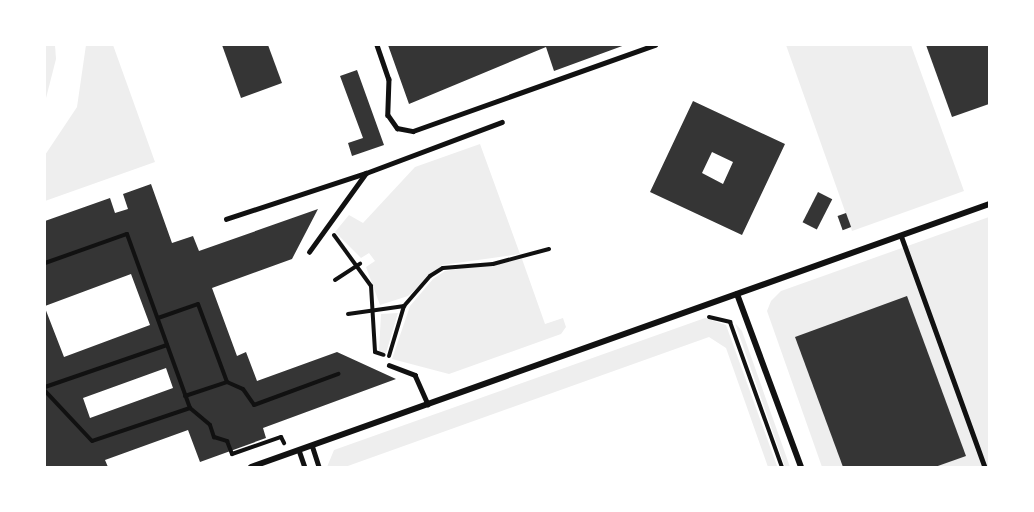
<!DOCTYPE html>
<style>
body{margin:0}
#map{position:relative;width:1034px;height:512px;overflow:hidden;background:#fff;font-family:"Roboto Condensed",sans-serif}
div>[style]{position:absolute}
.green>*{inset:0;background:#eee}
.building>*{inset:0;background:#353535;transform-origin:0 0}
.path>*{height:4px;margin:-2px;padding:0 2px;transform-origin:2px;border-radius:2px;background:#111}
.service>*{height:4.5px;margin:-2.25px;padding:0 2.25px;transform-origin:2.25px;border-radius:2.25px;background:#111}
.minor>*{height:6px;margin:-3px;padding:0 3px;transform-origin:3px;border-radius:3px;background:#111}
span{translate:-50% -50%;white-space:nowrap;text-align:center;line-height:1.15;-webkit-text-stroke:4.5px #fff;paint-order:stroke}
.frame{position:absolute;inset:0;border:46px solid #fff;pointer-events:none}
</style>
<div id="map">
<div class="green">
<div style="clip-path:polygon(45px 45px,55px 45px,56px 59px,45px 102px)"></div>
<div style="clip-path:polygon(86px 45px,113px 45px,155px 162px,45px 201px,45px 155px,77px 107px)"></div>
<div style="clip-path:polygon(786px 45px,911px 45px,964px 191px,852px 231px)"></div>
<div style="clip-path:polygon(480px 144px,520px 254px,442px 265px,408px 296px,380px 305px,366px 267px,375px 261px,369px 253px,361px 258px,335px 232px,349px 215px,363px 223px,415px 167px)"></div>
<div style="clip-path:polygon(989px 217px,989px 467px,822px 467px,767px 311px,771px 301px,781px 291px)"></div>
<div style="clip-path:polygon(522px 259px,545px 324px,563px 318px,566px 327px,561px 334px,449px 374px,392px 359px,410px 306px,433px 279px,445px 271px)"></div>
<div style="clip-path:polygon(398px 313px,386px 353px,379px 351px,381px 314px)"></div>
<div style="clip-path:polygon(705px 318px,726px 325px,777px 466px,768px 467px,726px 348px,709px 337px,345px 467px,327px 467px,334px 450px)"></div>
<div style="clip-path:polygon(735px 323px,742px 331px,790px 467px,785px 467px)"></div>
</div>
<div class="building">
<div style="clip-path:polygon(222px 45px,268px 45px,282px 83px,241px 98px)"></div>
<div style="clip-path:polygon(388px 45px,625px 45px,554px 71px,546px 47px,409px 104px)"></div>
<div style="clip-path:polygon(926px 45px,989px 45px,989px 104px,952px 117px)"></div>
<div style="clip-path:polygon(357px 70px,384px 145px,352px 156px,348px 143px,363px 138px,340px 76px)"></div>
<div style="clip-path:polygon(evenodd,693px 101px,785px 144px,742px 235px,650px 192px,693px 101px,712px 152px,733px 162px,723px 184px,702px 173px,712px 152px)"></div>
<div style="clip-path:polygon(evenodd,151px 184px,172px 243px,193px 236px,199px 251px,318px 209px,292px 259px,212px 288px,237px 356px,246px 352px,257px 381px,337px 352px,396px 379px,263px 428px,266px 438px,200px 462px,188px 430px,105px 460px,108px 467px,45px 467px,45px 308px,64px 357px,150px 325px,131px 274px,45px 306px,45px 221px,110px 198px,115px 213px,128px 209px,123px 194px,151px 184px,166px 368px,173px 388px,90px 418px,83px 398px,166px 368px)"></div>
<div style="left:818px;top:192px;width:16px;height:34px;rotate:27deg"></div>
<div style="left:846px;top:213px;width:15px;height:9px;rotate:70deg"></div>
<div style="clip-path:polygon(907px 296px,966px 456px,935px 467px,843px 467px,795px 337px)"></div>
</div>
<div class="path">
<div style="left:334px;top:235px;width:63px;rotate:54deg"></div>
<div style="left:371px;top:286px;width:66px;rotate:86.5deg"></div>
<div style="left:375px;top:352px;width:9px;rotate:18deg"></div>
<div style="left:45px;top:263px;width:87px;rotate:-19.5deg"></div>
<div style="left:127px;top:234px;width:185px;rotate:70.1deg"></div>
<div style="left:190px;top:408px;width:103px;rotate:161.4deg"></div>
<div style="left:92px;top:441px;width:69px;rotate:-133.2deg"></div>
<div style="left:335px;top:280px;width:30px;rotate:-33deg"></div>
<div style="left:348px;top:314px;width:57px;rotate:-8.1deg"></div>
<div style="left:709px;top:317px;width:22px;rotate:13deg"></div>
<div style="left:730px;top:322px;width:154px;rotate:70.3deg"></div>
<div style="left:158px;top:318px;width:42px;rotate:-19.3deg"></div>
<div style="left:198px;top:304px;width:83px;rotate:69.6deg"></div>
<div style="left:227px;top:382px;width:17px;rotate:24deg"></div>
<div style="left:243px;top:389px;width:19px;rotate:55deg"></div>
<div style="left:254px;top:405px;width:90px;rotate:-20.3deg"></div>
<div style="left:389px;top:356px;width:52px;rotate:-73.3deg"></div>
<div style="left:404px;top:306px;width:40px;rotate:-49deg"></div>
<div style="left:430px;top:276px;width:15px;rotate:-32deg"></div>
<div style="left:443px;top:268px;width:50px;rotate:-4.6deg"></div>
<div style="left:493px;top:264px;width:58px;rotate:-15deg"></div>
<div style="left:45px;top:387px;width:129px;rotate:-19deg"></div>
<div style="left:185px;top:396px;width:44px;rotate:-18.4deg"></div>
<div style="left:190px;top:408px;width:26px;rotate:40deg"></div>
<div style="left:210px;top:425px;width:13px;rotate:72deg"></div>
<div style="left:214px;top:437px;width:14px;rotate:17deg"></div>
<div style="left:227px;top:441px;width:14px;rotate:69deg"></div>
<div style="left:232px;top:454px;width:52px;rotate:-19.1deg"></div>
<div style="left:281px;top:437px;width:7px;rotate:63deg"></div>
</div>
<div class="service">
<div style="left:377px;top:45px;width:36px;rotate:71deg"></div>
<div style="left:389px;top:79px;width:36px;rotate:92deg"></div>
<div style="left:388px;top:115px;width:16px;rotate:55deg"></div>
<div style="left:397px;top:128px;width:16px;rotate:11deg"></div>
<div style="left:413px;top:131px;width:257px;rotate:-19.6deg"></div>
<div style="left:226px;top:219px;width:147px;rotate:-18.2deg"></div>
<div style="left:901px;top:235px;width:247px;rotate:70.1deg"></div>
<div style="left:309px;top:252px;width:97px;rotate:-54.2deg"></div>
<div style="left:366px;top:173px;width:145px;rotate:-20.6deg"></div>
<div style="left:389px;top:365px;width:28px;rotate:21deg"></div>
<div style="left:415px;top:375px;width:32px;rotate:66deg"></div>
<div style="left:312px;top:445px;width:23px;rotate:72deg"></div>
<div style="left:299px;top:450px;width:18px;rotate:71deg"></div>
</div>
<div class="minor">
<div style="left:737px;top:294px;width:184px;rotate:69.7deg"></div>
<div style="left:251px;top:467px;width:783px;rotate:-19.61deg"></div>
</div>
<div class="frame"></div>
</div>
